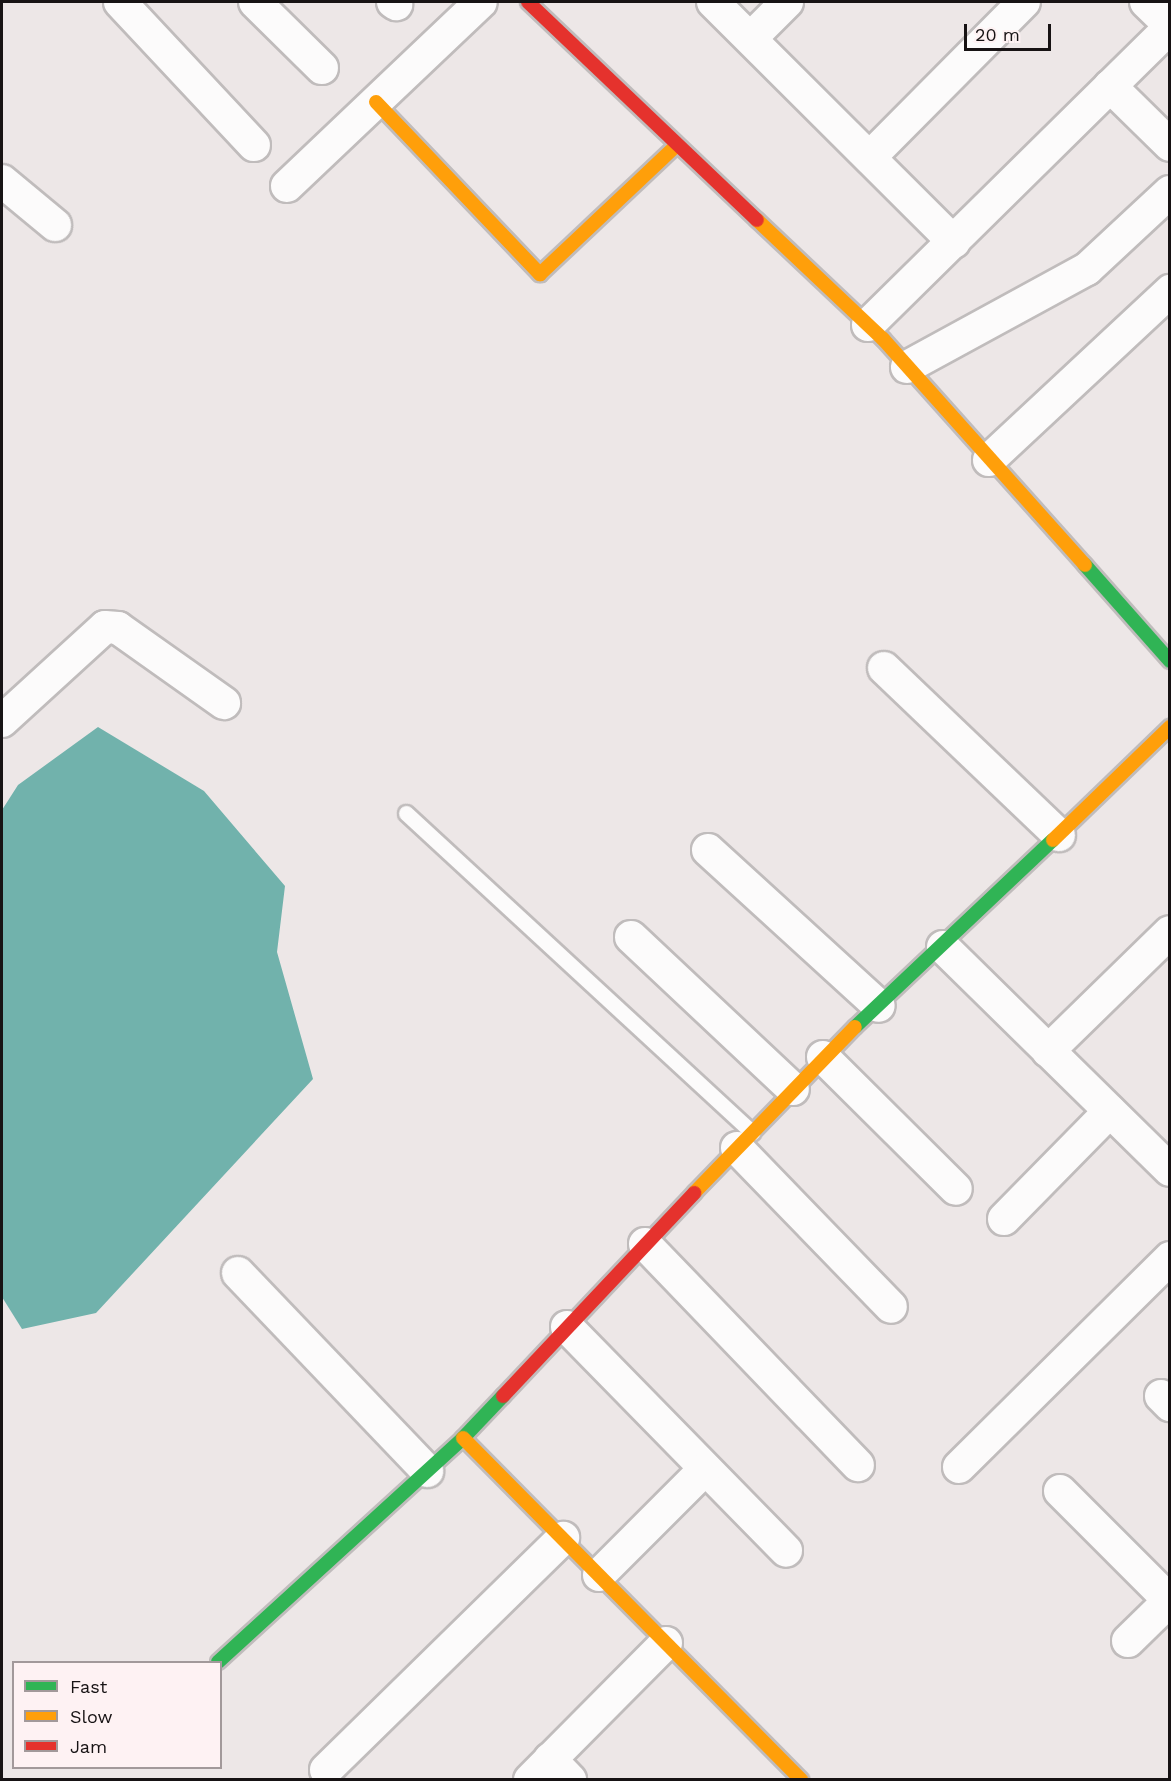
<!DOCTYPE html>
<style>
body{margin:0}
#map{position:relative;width:1171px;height:1781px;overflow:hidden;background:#ede7e7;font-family:"Work Sans",sans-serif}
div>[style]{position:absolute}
.water>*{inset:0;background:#71b2ac}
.roads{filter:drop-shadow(2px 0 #c0bcbc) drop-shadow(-2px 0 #c0bcbc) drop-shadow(0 2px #c0bcbc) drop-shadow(0 -2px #c0bcbc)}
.lane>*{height:15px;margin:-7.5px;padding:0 7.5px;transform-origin:7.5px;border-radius:7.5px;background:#fcfbfb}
.street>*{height:32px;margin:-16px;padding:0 16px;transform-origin:16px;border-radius:16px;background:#fcfbfb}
.fast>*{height:14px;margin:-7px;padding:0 7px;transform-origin:7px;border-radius:7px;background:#30b455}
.slow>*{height:14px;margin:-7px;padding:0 7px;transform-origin:7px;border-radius:7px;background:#ff9f0a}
.jam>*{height:14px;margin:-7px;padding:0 7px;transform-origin:7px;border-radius:7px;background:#e5322d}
span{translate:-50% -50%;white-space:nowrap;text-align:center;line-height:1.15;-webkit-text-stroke:4.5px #fef2f3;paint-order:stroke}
.frame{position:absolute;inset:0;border:3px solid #171314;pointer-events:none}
.legend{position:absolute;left:12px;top:1661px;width:210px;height:108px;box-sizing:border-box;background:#fef2f3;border:2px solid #a2999a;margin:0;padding:8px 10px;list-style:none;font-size:18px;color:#171314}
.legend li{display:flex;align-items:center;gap:12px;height:30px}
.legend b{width:30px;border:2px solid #a2999a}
.scale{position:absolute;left:964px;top:24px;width:87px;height:27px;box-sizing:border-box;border:3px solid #171314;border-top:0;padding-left:8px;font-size:18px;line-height:21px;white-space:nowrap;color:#171314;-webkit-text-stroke:4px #fef2f3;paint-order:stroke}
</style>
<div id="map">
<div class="water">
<div style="clip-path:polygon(98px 727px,204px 791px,285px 886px,277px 952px,313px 1079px,96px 1313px,22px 1329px,2px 1297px,2px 810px,18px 785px)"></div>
</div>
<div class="roads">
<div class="lane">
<div style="left:406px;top:813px;width:471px;rotate:42.7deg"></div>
</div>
<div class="street">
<div style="left:120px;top:2px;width:196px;rotate:46.9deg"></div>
<div style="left:255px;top:2px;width:94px;rotate:44.6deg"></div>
<div style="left:393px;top:2px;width:4px;rotate:34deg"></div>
<div style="left:713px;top:2px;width:340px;rotate:44.9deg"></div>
<div style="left:1146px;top:2px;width:33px;rotate:44deg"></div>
<div style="left:751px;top:38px;width:51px;rotate:-45deg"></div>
<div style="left:1110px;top:86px;width:84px;rotate:44.5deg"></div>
<div style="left:871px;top:156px;width:217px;rotate:-45.2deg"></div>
<div style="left:2px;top:181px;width:69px;rotate:39.7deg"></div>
<div style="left:287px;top:186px;width:267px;rotate:-43.5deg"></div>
<div style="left:868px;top:325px;width:424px;rotate:-44.6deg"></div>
<div style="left:907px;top:367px;width:205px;rotate:-28.6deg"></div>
<div style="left:1087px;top:269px;width:113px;rotate:-42.9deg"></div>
<div style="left:989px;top:460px;width:248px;rotate:-43deg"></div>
<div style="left:884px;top:668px;width:242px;rotate:43.7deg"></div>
<div style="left:2px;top:721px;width:139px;rotate:-42.4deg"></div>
<div style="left:105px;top:627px;width:13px;rotate:4deg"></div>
<div style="left:118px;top:628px;width:130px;rotate:35.3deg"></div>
<div style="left:708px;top:850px;width:231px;rotate:42.4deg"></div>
<div style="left:631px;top:937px;width:222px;rotate:43.2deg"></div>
<div style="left:943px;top:947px;width:318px;rotate:44.5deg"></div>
<div style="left:1048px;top:1051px;width:170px;rotate:-44.3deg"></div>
<div style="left:823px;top:1057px;width:187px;rotate:44.8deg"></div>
<div style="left:737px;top:1148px;width:221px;rotate:45.9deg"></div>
<div style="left:1004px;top:1219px;width:151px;rotate:-45.5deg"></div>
<div style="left:645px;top:1244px;width:307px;rotate:46.1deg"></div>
<div style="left:238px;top:1273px;width:274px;rotate:46.3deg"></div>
<div style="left:567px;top:1327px;width:313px;rotate:45.6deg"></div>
<div style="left:1161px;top:1396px;width:13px;rotate:45deg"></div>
<div style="left:959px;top:1467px;width:297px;rotate:-44.7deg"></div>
<div style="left:1060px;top:1491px;width:154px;rotate:45deg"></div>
<div style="left:599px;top:1575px;width:150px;rotate:-45deg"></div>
<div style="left:1128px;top:1641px;width:59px;rotate:-44.3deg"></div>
<div style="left:550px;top:1759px;width:29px;rotate:46deg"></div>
<div style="left:326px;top:1770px;width:332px;rotate:-44.4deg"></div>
<div style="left:530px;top:1780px;width:193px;rotate:-45.2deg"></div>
</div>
<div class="fast">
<div style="left:1085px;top:565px;width:128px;rotate:48.5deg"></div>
<div style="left:855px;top:1027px;width:272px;rotate:-43.4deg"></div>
<div style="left:218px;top:1662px;width:332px;rotate:-42.4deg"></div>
<div style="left:463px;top:1438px;width:58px;rotate:-46.4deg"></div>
</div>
<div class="slow">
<div style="left:376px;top:102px;width:238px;rotate:46.4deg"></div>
<div style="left:540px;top:274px;width:188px;rotate:-43.3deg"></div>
<div style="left:757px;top:220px;width:173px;rotate:43.4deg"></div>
<div style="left:883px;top:339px;width:303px;rotate:48.2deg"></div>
<div style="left:1053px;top:840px;width:163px;rotate:-44deg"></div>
<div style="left:694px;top:1193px;width:231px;rotate:-45.9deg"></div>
<div style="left:463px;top:1438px;width:481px;rotate:45.3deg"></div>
</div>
<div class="jam">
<div style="left:528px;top:2px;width:316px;rotate:43.6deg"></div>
<div style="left:503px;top:1396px;width:279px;rotate:-46.7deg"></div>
</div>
</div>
<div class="frame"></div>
<ul class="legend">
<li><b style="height:8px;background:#30b455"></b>Fast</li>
<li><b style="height:8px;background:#ff9f0a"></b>Slow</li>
<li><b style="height:8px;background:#e5322d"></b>Jam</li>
</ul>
<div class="scale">20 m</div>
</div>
